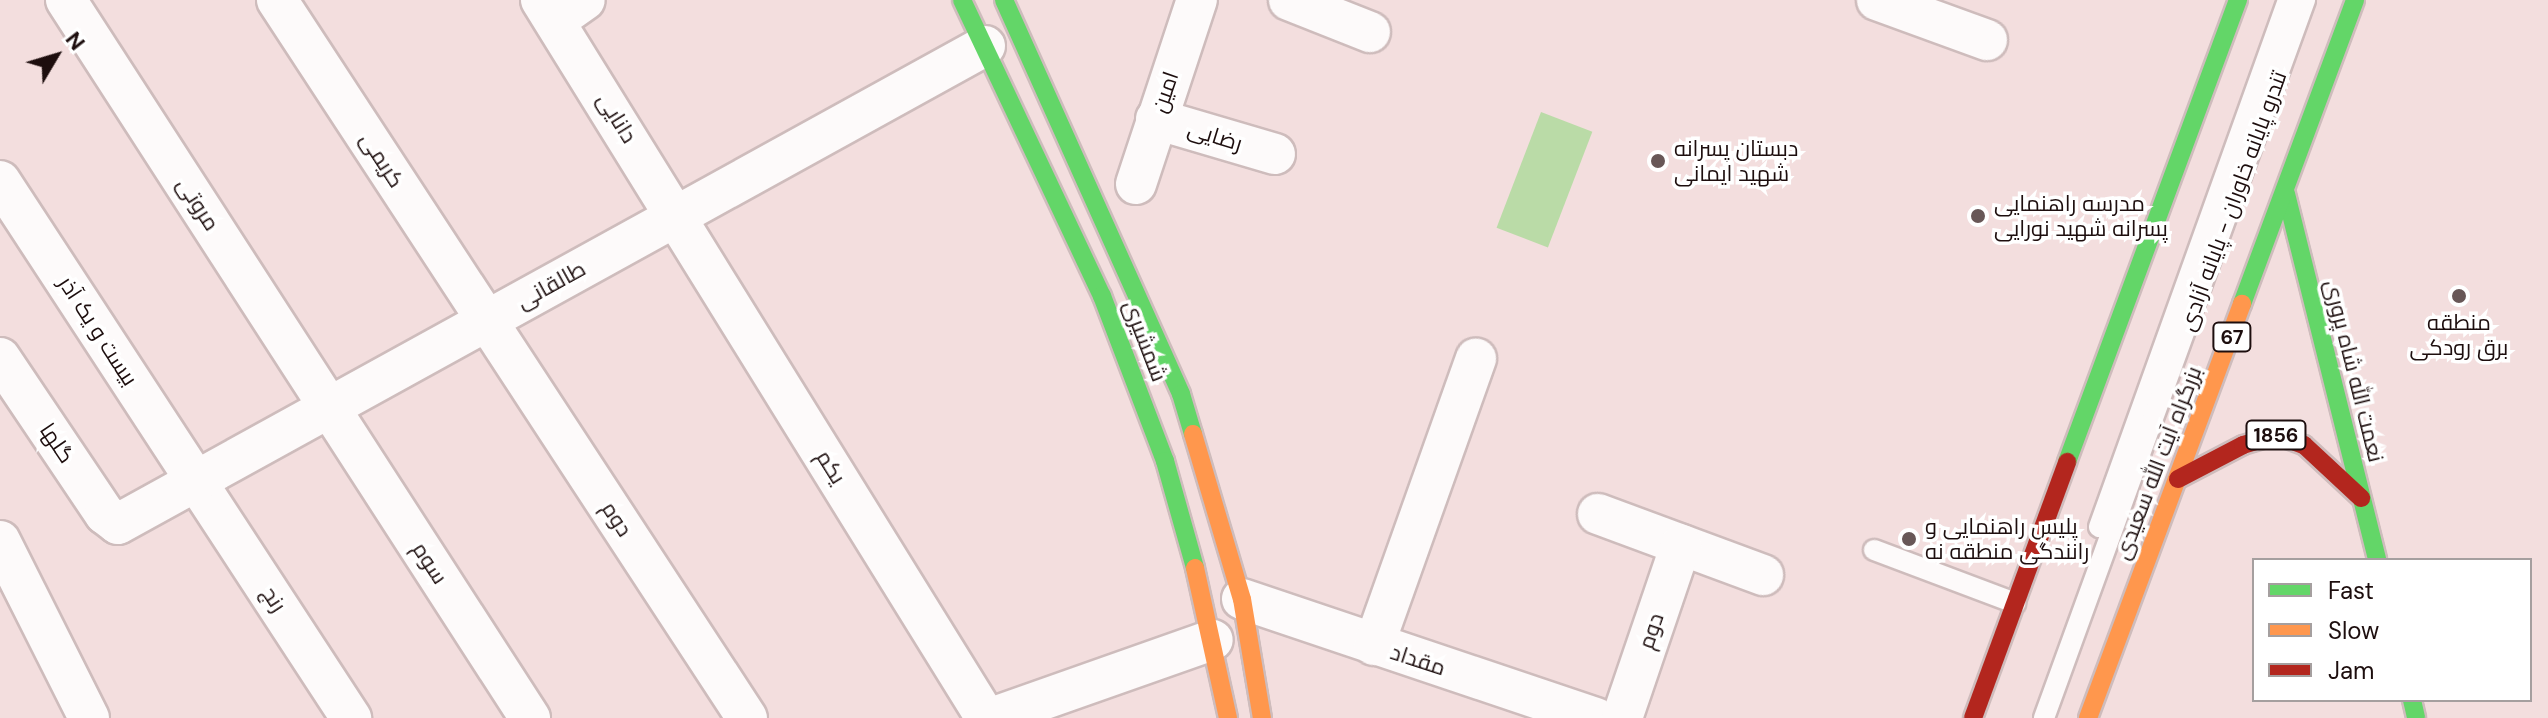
<!DOCTYPE html>
<meta charset="utf-8">
<style>
body{margin:0}
#map{position:relative;width:2548px;height:718px;overflow:hidden;background:#f3dede;font-family:"DM Sans",Cairo,sans-serif}
div>[style]{position:absolute}
.green>*{inset:0;background:#badba7;transform-origin:0 0}
.roads{filter:drop-shadow(2px 0 #cebcbc) drop-shadow(-2px 0 #cebcbc) drop-shadow(0 2px #cebcbc) drop-shadow(0 -2px #cebcbc)}
.lane>*{height:20px;margin:-10px;padding:0 10px;transform-origin:10px;border-radius:10px;background:#fdfafa}
.street>*{height:40px;margin:-20px;padding:0 20px;transform-origin:20px;border-radius:20px;background:#fdfafa}
.fast>*{height:18px;margin:-9px;padding:0 9px;transform-origin:9px;border-radius:9px;background:#63d668}
.slow>*{height:18px;margin:-9px;padding:0 9px;transform-origin:9px;border-radius:9px;background:#ff974d}
.jam>*{height:18px;margin:-9px;padding:0 9px;transform-origin:9px;border-radius:9px;background:#b3261e}
.dots>*{width:22px;height:22px;translate:-50% -50%;box-sizing:border-box;border:4px solid #fff;border-radius:50%}
span{translate:-50% -50%;white-space:nowrap;text-align:center;line-height:1.15;-webkit-text-stroke:7px #fff;paint-order:stroke}
.shield-label span{padding:2px 6px;background:#fff;border:2px solid;border-radius:6px;-webkit-text-stroke-width:0}
.shield-label{font-size:20px;color:#1d0e0e;font-weight:700}
.street-label{font-size:22px;color:#1d0e0e}
.poi-label{font-size:22px;color:#1d0e0e}
.left{translate:0 -50%;text-align:left}
.legend{position:absolute;left:2252px;top:558px;width:280px;height:144px;box-sizing:border-box;background:#fff;border:2px solid #a59f9f;margin:0;padding:10px 14px;list-style:none;font-size:24px;color:#1d0e0e}
.legend li{display:flex;align-items:center;gap:16px;height:40px}
.legend b{width:40px;border:2px solid #a59f9f}
.north{position:absolute;left:16px;top:16px;width:80px;height:80px;-webkit-text-stroke:6px #fff;paint-order:stroke;rotate:52deg;font-size:22px;font-weight:700;line-height:32px;text-align:center;color:#1d0e0e}
.north::after{content:'';display:block;margin:auto;width:28px;height:36px;background:#1d0e0e;clip-path:polygon(50% 0,100% 100%,50% 72%,0 100%)}
</style>
<div id="map">
<div class="green">
<div style="left:1541px;top:112px;width:55px;height:124px;rotate:21deg"></div>
</div>
<div class="roads">
<div class="lane">
<div style="left:2099px;top:527px;width:560px;rotate:-70.27deg"></div>
<div style="left:1874px;top:550px;width:151px;rotate:20.6deg"></div>
<div style="left:2044px;top:718px;width:764px;rotate:-70.02deg"></div>
</div>
<div class="street">
<div style="left:66px;top:0;width:855px;rotate:57.13deg"></div>
<div style="left:277px;top:0;width:858px;rotate:56.79deg"></div>
<div style="left:541px;top:0;width:845px;rotate:58.21deg"></div>
<div style="left:1289px;top:0;width:87px;rotate:21.6deg"></div>
<div style="left:1877px;top:0;width:117px;rotate:20deg"></div>
<div style="left:556px;top:20px;width:35px;rotate:-35deg"></div>
<div style="left:1156px;top:119px;width:124px;rotate:16.4deg"></div>
<div style="left:0;top:181px;width:642px;rotate:56.83deg"></div>
<div style="left:1136px;top:184px;width:194px;rotate:-71.7deg"></div>
<div style="left:0;top:358px;width:188px;rotate:56.1deg"></div>
<div style="left:105px;top:514px;width:16px;rotate:38deg"></div>
<div style="left:118px;top:524px;width:990px;rotate:-28.87deg"></div>
<div style="left:1598px;top:514px;width:176px;rotate:20.3deg"></div>
<div style="left:0;top:541px;width:198px;rotate:63.3deg"></div>
<div style="left:1242px;top:599px;width:373px;rotate:18.6deg"></div>
<div style="left:1374px;top:645px;width:304px;rotate:-70.4deg"></div>
<div style="left:991px;top:718px;width:235px;rotate:-19.4deg"></div>
<div style="left:1622px;top:718px;width:183px;rotate:-71.2deg"></div>
</div>
<div class="fast">
<div style="left:962px;top:0;width:327px;rotate:64.7deg"></div>
<div style="left:1102px;top:296px;width:177px;rotate:69.1deg"></div>
<div style="left:1165px;top:461px;width:111px;rotate:74.3deg"></div>
<div style="left:1004px;top:0;width:432px;rotate:65.8deg"></div>
<div style="left:1181px;top:394px;width:42px;rotate:73.3deg"></div>
<div style="left:2286px;top:194px;width:377px;rotate:76deg"></div>
<div style="left:2242px;top:304px;width:324px;rotate:-69.6deg"></div>
<div style="left:2067px;top:462px;width:493px;rotate:-69.7deg"></div>
<div style="left:2412px;top:700px;width:18px;rotate:77deg"></div>
</div>
<div class="slow">
<div style="left:1193px;top:434px;width:172px;rotate:73.5deg"></div>
<div style="left:1242px;top:599px;width:121px;rotate:80.5deg"></div>
<div style="left:1195px;top:568px;width:154px;rotate:77.6deg"></div>
<div style="left:2088px;top:718px;width:442px;rotate:-69.6deg"></div>
</div>
<div class="jam">
<div style="left:2178px;top:479px;width:73px;rotate:-27.6deg"></div>
<div style="left:2243px;top:445px;width:34px;rotate:-17deg"></div>
<div style="left:2276px;top:435px;width:30px;rotate:20deg"></div>
<div style="left:2304px;top:445px;width:78px;rotate:42.9deg"></div>
<div style="left:1973px;top:718px;width:273px;rotate:-69.8deg"></div>
</div>
</div>
<div class="dots">
<div style="left:1658px;top:161px;background:#685757"></div>
<div style="left:1978px;top:216px;background:#685757"></div>
<div style="left:2459px;top:296px;background:#685757"></div>
<div style="left:1909px;top:539px;background:#685757"></div>
</div>
<div class="shield-label">
<span style="left:2232px;top:337px">67</span>
<span style="left:2276px;top:435px">1856</span>
</div>
<div class="street-label">
<span style="left:1165px;top:92px;rotate:-71deg">امین</span>
<span style="left:617px;top:118px;rotate:58deg">دانایی</span>
<span style="left:1215px;top:136px;rotate:17deg">رضایی</span>
<span style="left:382px;top:160px;rotate:57deg">کریمی</span>
<span style="left:2233px;top:201px;rotate:-70deg">تندرو پایانه خاوران - پایانه آزادی</span>
<span style="left:198px;top:204px;rotate:57deg">مروتی</span>
<span style="left:551px;top:285px;rotate:-29deg">طالقانی</span>
<span style="left:98px;top:331px;rotate:57deg">بیست و یک آذر</span>
<span style="left:1145px;top:341px;rotate:69deg">شمشیری</span>
<span style="left:2354px;top:371px;rotate:76deg">نعمت الله شاه پروری</span>
<span style="left:57px;top:443px;rotate:56deg">گلها</span>
<span style="left:2158px;top:463px;rotate:-69deg">بزرگراه آیت الله سعیدی</span>
<span style="left:831px;top:467px;rotate:58deg">یکم</span>
<span style="left:617px;top:519px;rotate:57deg">دوم</span>
<span style="left:430px;top:563px;rotate:57deg">سوم</span>
<span style="left:274px;top:599px;rotate:57deg">رنج</span>
<span style="left:1651px;top:631px;rotate:-71deg">دوم</span>
<span style="left:1418px;top:660px;rotate:18deg">مقداد</span>
</div>
<div class="poi-label">
<span class="left" style="left:1674px;top:161px">دبستان پسرانه<br>شهید ایمانی</span>
<span class="left" style="left:1994px;top:216px">مدرسه راهنمایی<br>پسرانه شهید نورایی</span>
<span style="left:2459px;top:335px">منطقه<br>برق رودکی</span>
<span class="left" style="left:1925px;top:539px">پلیس راهنمایی و<br>رانندگی منطقه نه</span>
</div>
<ul class="legend">
<li><b style="height:10px;background:#63d668"></b>Fast</li>
<li><b style="height:10px;background:#ff974d"></b>Slow</li>
<li><b style="height:10px;background:#b3261e"></b>Jam</li>
</ul>
<div class="north">N</div>
</div>
